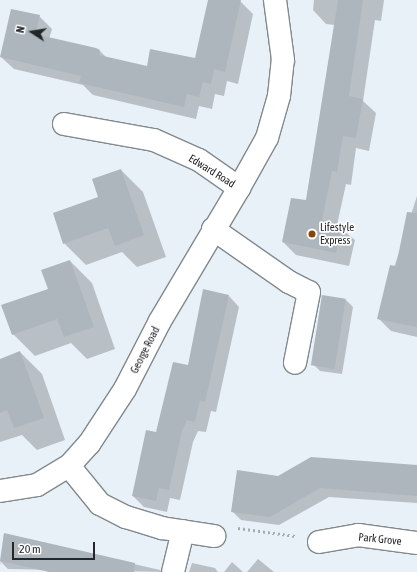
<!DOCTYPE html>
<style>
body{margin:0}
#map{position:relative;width:417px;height:572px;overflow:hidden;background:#e8f1f7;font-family:"Asap Condensed",sans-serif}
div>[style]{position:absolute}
.shadow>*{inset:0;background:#0003}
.building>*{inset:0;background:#adb6bc;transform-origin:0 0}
.path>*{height:2.5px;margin-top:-1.25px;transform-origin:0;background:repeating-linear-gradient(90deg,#a5acb0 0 2px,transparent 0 5px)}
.roads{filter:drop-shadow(1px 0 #81898e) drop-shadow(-1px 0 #81898e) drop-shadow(0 1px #81898e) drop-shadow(0 -1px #81898e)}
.minor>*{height:22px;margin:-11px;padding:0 11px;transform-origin:11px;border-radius:11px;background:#fff}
.dots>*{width:11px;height:11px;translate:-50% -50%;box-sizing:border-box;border:2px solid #fff;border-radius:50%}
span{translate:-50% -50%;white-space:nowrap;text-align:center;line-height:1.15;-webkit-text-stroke:3.5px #fff;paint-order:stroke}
.street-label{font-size:11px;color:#242729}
.poi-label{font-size:11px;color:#242729}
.left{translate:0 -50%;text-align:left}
.north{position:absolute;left:12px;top:12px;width:40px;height:40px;-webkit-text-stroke:3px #fff;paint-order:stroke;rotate:282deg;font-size:11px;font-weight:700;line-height:16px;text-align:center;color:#242729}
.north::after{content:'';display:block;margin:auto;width:14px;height:18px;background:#242729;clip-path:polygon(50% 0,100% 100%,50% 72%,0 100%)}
.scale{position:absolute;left:12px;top:542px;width:83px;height:18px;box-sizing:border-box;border:2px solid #242729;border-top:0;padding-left:5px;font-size:12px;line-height:14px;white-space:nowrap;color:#242729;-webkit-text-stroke:3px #fff;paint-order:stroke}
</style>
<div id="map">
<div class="shadow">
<div style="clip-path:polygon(210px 0,241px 2px,253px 14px,238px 84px,227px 81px,224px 96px,215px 94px,212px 109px,199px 106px,196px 119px,93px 95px,83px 85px,14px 69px,1px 57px,39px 16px,52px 29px,49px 39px,100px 51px,107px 58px,147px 67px,196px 59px)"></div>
<div style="clip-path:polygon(314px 0,384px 0,381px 21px,375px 20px,363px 101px,376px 113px,369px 151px,356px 148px,351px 185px,346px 184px,337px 225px,355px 240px,349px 266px,296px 255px,283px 242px,306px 202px,335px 25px,326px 24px,313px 10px)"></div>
<div style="clip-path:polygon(121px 170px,143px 192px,166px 257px,137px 267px,122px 252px,86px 265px,64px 243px)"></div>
<div style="clip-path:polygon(417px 196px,417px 337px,391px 331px,378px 318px)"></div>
<div style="clip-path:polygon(70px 261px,92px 283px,115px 349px,87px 359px,71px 343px,35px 356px,13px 334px)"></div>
<div style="clip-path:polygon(229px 296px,239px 307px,216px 412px,211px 411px,206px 432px,198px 431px,193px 442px,180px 500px,170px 498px,167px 512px,144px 507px,133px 496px,157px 434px,189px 366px)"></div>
<div style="clip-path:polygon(323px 297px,346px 300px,353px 307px,342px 374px,320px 371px,313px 364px)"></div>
<div style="clip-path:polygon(20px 352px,42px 374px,65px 440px,37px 450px,22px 435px,0 442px,0 360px)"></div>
<div style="clip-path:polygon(417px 466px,417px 503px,329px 497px,279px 525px,241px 520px,232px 511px,279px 477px)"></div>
<div style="clip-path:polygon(4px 534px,160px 570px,163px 572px,8px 569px,1px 562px,0 566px)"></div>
<div style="clip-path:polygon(258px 559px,274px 572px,247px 572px)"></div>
<div style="clip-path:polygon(232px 562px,243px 572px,224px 572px)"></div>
<div style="clip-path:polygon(192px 563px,215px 568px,218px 572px,189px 572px)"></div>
</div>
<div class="building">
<div style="clip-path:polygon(208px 0,241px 0,225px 72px,214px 69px,211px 84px,203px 82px,199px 97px,187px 94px,184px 107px,79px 83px,81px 76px,0 57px,11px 9px,40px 15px,35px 34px,96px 48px,100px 50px,99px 55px,147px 66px,150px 49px,195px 58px)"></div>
<div style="clip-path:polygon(338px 0,363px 0,349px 96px,363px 99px,356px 138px,343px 136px,337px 172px,332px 171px,322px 221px,342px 225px,336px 253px,282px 242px,291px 198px,306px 200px)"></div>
<div style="clip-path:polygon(121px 169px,144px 235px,115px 246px,108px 228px,63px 244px,53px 213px,98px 197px,92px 179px)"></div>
<div style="clip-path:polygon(407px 212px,417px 213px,417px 327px,377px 319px,390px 265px,396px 266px)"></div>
<div style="clip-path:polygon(70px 260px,94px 327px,64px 337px,57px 319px,12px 335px,1px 305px,48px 289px,41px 270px)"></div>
<div style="clip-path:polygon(203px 289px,229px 295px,205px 402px,200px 400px,195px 422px,187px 420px,182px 431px,169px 490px,159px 488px,156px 501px,132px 496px,146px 430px,156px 432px,173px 362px,188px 365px)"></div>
<div style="left:322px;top:295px;width:24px;height:71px;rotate:9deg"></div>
<div style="clip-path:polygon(20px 351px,44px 418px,14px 428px,7px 410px,0 413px,0 359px)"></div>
<div style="clip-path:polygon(311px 457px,417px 465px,417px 496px,320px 488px,270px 517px,231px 512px,237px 470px,278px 476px)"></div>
<div style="clip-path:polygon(4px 533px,135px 563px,134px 572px,49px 572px,0 561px)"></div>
</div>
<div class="path">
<div style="left:238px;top:528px;width:58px;rotate:8deg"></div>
</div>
<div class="roads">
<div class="minor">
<div style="left:64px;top:124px;width:91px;rotate:10.1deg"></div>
<div style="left:154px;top:140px;width:49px;rotate:24deg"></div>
<div style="left:199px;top:160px;width:49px;rotate:35deg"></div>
<div style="left:239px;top:188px;width:57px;rotate:-60.8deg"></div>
<div style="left:267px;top:138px;width:44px;rotate:-74.1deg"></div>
<div style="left:279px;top:96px;width:36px;rotate:-84deg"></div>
<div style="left:283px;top:60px;width:61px;rotate:-97.6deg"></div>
<div style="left:213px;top:229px;width:93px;rotate:34.9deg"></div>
<div style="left:289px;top:282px;width:22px;rotate:27deg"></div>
<div style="left:309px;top:292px;width:72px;rotate:101.2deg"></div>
<div style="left:69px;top:466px;width:49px;rotate:50.8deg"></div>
<div style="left:100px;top:504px;width:29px;rotate:27deg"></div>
<div style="left:126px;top:517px;width:38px;rotate:17deg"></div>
<div style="left:162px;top:528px;width:53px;rotate:8.7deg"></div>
<div style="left:0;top:491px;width:37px;rotate:-9deg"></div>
<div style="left:37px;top:485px;width:37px;rotate:-31deg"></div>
<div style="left:69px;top:466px;width:30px;rotate:-48deg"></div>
<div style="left:89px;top:444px;width:66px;rotate:-56.8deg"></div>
<div style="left:125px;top:389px;width:76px;rotate:-62.8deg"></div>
<div style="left:160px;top:321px;width:155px;rotate:-59.3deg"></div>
<div style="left:319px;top:542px;width:40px;rotate:-10deg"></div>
<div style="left:358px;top:535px;width:60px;rotate:7.7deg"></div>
<div style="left:173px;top:572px;width:42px;rotate:-76.3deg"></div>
</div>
</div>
<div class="dots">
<div style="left:312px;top:234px;background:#854708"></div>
</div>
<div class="street-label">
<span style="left:212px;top:171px;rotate:32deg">Edward Road</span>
<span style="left:145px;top:350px;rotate:-63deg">George Road</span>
<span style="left:380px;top:539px;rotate:6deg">Park Grove</span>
</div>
<div class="poi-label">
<span class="left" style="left:320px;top:234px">Lifestyle<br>Express</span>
</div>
<div class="north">N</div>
<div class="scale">20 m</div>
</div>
